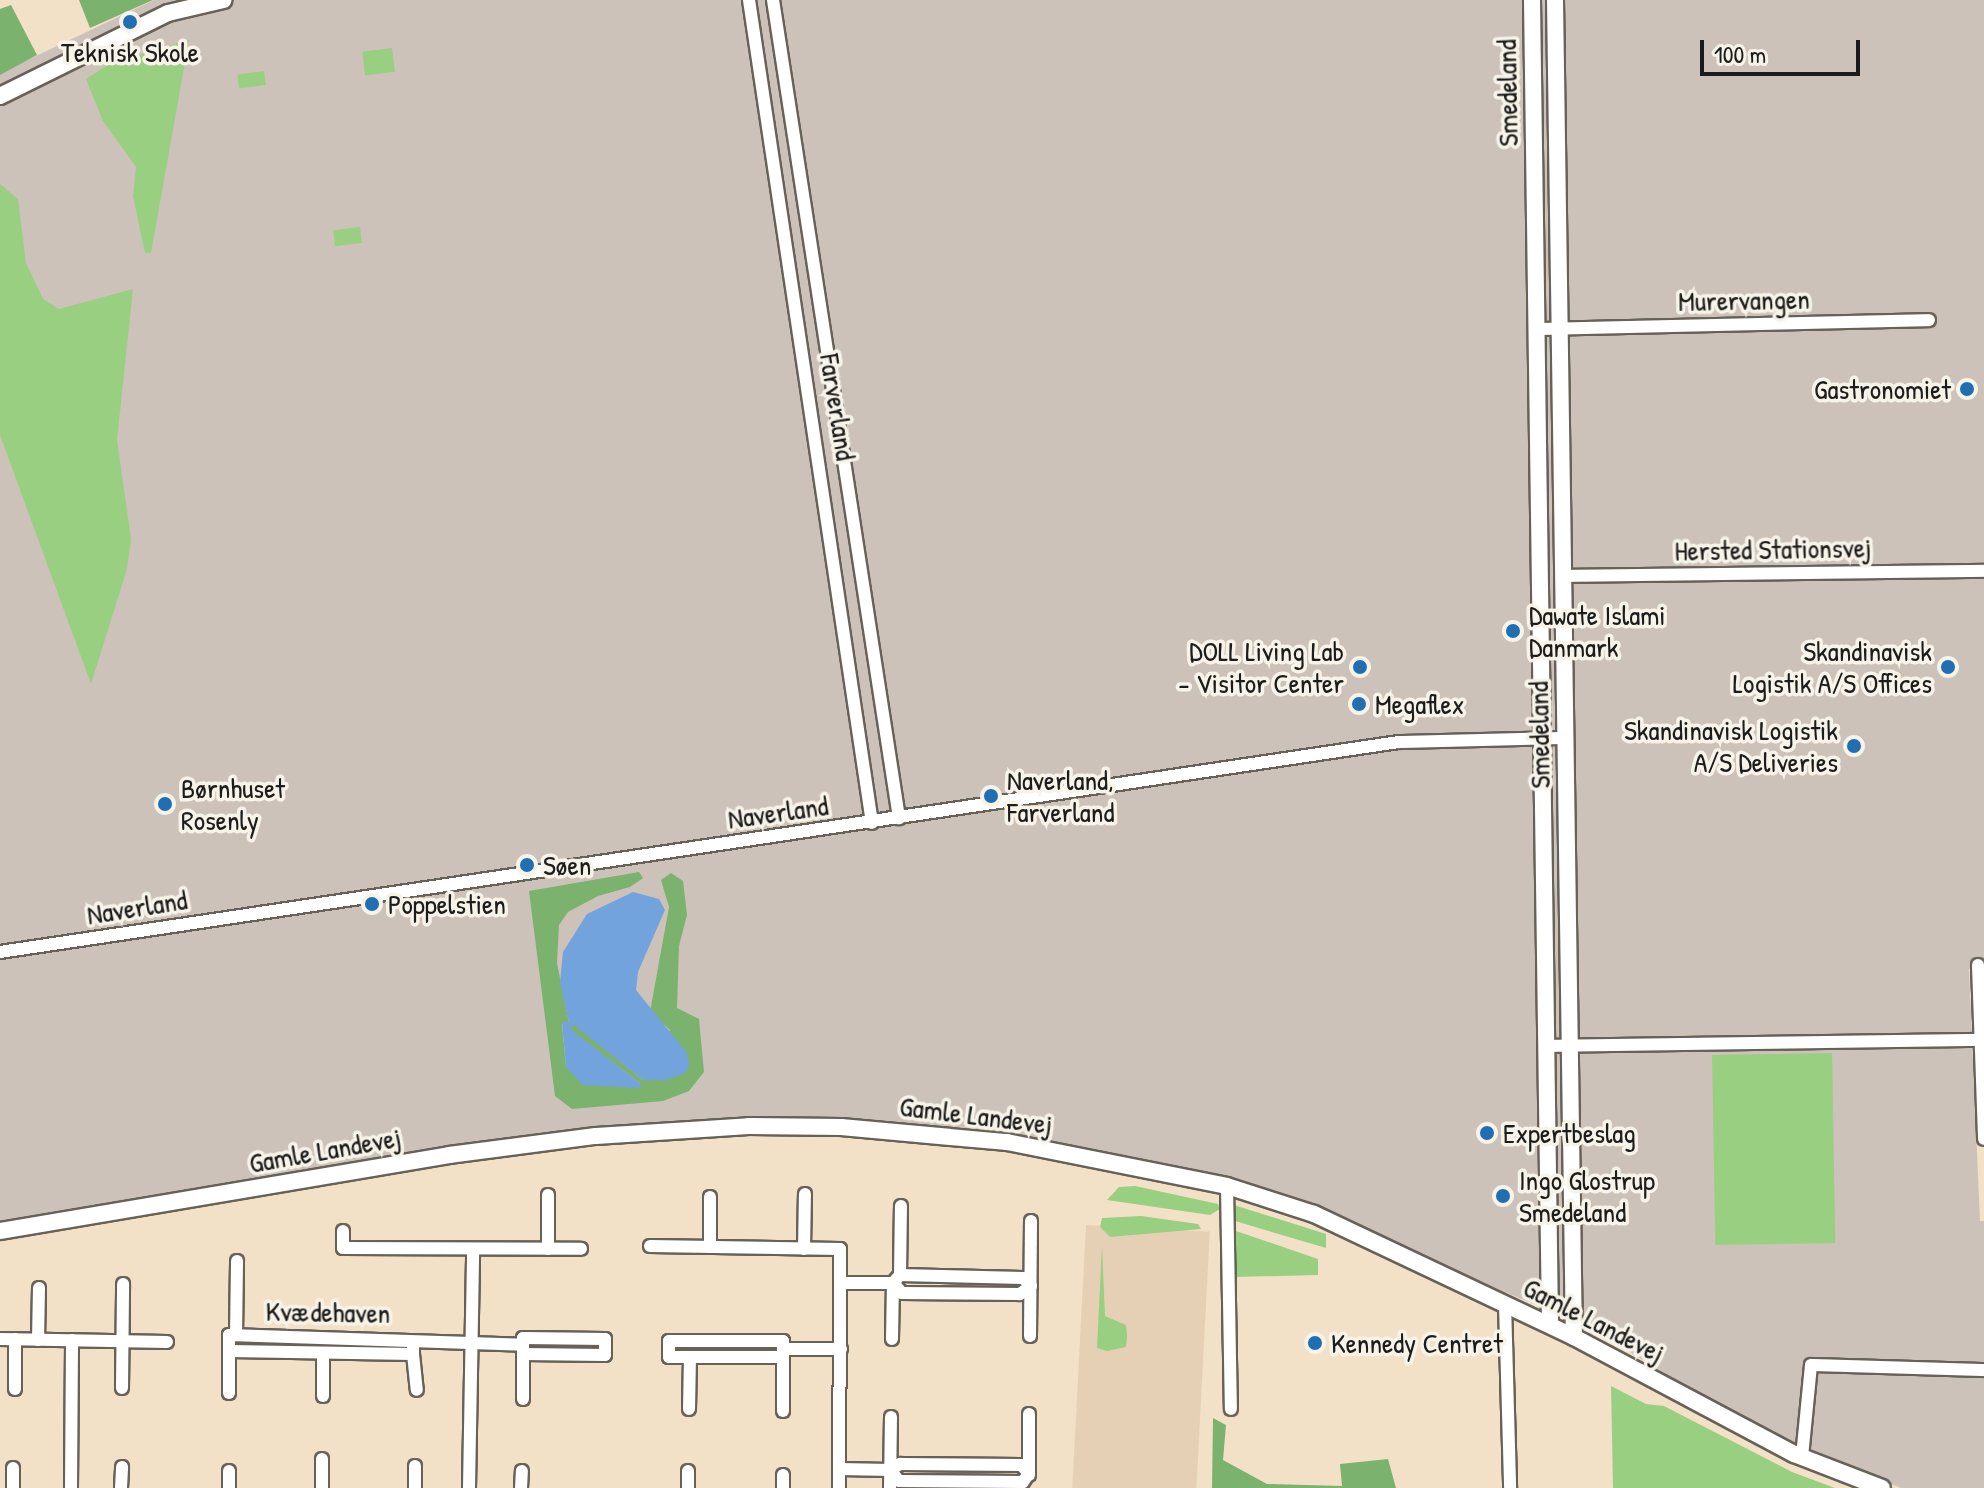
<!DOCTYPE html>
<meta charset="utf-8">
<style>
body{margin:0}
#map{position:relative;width:1984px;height:1488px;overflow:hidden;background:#f3e1c7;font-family:"Patrick Hand",sans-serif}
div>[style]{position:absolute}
.built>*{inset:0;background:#e5d0b5;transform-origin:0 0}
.industrial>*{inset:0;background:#ccc2b9}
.green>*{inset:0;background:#99cf80;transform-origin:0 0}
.forest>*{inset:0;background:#7ab26e}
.water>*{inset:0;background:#73a3dd}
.roads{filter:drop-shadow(2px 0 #676158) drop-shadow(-2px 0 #676158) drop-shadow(0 2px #676158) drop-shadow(0 -2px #676158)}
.minor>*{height:12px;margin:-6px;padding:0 6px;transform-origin:6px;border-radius:6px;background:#fff}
.tertiary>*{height:16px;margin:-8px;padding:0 8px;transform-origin:8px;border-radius:8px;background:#fff}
.dots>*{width:22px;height:22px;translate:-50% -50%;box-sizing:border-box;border:4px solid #f7f3e8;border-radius:50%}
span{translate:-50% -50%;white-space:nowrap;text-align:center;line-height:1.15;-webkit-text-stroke:7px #f7f3e8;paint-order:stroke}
.poi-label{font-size:28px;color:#1c1c1c}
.right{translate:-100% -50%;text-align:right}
.left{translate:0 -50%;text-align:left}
.street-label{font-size:28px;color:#1c1c1c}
.scale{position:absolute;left:1700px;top:40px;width:160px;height:36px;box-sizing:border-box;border:4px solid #1c1c1c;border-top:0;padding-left:10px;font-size:24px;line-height:28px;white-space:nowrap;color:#1c1c1c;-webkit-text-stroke:6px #f7f3e8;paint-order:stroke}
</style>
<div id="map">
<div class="built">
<div style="left:1086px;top:1225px;width:124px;height:263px;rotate:3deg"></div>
</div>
<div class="industrial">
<div style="clip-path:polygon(154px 0,1984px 0,1984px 968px,1969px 969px,1980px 1221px,1984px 1221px,1984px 1488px,1901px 1488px,1753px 1428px,1588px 1326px,1418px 1257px,1153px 1161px,967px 1131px,689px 1128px,0 1228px,0 73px)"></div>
</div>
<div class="green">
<div style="clip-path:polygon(189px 40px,151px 253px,145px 253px,133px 196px,136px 167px,103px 121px,86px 79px,109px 64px)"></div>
<div style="left:392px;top:48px;width:24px;height:30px;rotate:83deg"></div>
<div style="left:264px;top:71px;width:14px;height:27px;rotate:82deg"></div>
<div style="clip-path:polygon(0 184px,18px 199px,26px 263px,43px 299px,59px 309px,133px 289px,117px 440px,131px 539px,127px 569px,91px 684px,0 435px)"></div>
<div style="left:360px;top:227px;width:16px;height:27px;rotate:83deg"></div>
<div style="left:1832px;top:1053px;width:190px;height:120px;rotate:89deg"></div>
<div style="clip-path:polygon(1135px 1186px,1218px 1204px,1220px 1209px,1210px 1215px,1107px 1200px,1119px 1187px)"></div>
<div style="clip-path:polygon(1234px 1205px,1326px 1234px,1326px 1248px,1235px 1221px)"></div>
<div style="clip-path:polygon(1141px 1216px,1198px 1224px,1201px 1229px,1110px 1237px,1100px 1227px,1102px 1218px)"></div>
<div style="clip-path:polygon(1236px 1231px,1318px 1259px,1318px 1275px,1235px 1277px)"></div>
<div style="clip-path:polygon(1102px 1245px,1105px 1316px,1126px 1325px,1127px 1336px,1126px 1347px,1107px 1351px,1097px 1348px)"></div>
<div style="clip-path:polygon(1611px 1386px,1646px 1404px,1664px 1406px,1792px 1472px,1835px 1488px,1613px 1488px)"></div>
</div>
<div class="forest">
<div style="clip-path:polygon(79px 0,153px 0,90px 28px)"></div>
<div style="clip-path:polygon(11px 5px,37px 55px,0 75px,0 9px)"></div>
<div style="clip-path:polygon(639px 872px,643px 878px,630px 887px,598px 896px,568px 912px,559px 925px,557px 963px,569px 1023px,562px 1024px,566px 1067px,641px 1084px,569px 1029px,574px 1024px,643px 1080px,670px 1030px,650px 1012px,669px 907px,661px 880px,671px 873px,683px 881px,687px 915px,679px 946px,677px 1008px,699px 1019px,704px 1072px,689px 1091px,663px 1101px,572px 1109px,555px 1096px,529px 891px)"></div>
<div style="clip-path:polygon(1213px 1418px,1226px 1425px,1223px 1460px,1267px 1484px,1342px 1486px,1340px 1464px,1388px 1459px,1396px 1488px,1212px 1488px)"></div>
</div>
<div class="water">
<div style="clip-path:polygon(633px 892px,659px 899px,665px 910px,638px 972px,636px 990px,687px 1053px,689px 1066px,685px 1073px,666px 1080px,643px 1080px,574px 1025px,570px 1029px,641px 1084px,640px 1088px,583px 1085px,566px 1067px,562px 1022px,569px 1023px,560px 982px,563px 952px,587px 914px)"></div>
</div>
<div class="roads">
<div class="minor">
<div style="left:749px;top:0;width:832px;rotate:81.5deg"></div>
<div style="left:773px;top:0;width:828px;rotate:81.24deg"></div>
<div style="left:1536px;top:329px;width:393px;rotate:-1.3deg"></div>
<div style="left:1563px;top:576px;width:421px;rotate:-0.7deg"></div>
<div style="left:0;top:952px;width:1414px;rotate:-8.54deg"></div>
<div style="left:1398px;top:742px;width:167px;rotate:-1.4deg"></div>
<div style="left:1978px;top:965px;width:174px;rotate:88deg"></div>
<div style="left:1547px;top:1046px;width:433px;rotate:-0.8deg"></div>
<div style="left:1227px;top:1186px;width:223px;rotate:89deg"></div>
<div style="left:710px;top:1197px;width:50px;rotate:90deg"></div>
<div style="left:343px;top:1231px;width:17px;rotate:90deg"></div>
<div style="left:343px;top:1248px;width:238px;rotate:0.2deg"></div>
<div style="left:650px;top:1246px;width:190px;rotate:0.9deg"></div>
<div style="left:840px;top:1249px;width:239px;rotate:90.2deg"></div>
<div style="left:548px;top:1249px;width:54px;rotate:-90deg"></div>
<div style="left:804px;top:1249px;width:55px;rotate:-89deg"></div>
<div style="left:900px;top:1275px;width:69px;rotate:-89.2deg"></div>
<div style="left:841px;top:1283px;width:52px"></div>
<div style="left:893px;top:1283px;width:11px;rotate:-49deg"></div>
<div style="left:900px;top:1275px;width:123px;rotate:1.4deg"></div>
<div style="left:1023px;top:1278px;width:11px;rotate:45deg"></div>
<div style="left:1031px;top:1286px;width:14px;rotate:144deg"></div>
<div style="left:1020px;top:1294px;width:118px;rotate:-179.5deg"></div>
<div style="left:902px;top:1293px;width:13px;rotate:-132deg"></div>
<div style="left:1505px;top:1304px;width:184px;rotate:88.4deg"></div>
<div style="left:236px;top:1335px;width:74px;rotate:-89.2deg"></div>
<div style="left:1030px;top:1336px;width:115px;rotate:-89.5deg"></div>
<div style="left:0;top:1339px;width:167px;rotate:1deg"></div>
<div style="left:892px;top:1339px;width:56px;rotate:-89deg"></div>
<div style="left:38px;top:1340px;width:52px;rotate:-88.9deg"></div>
<div style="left:413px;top:1344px;width:10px;rotate:90deg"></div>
<div style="left:413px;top:1354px;width:184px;rotate:-179.1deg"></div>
<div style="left:229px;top:1351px;width:16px;rotate:-90deg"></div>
<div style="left:229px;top:1335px;width:294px;rotate:1.9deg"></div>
<div style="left:523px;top:1345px;width:7px;rotate:-90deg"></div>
<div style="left:523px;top:1338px;width:82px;rotate:0.7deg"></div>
<div style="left:605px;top:1339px;width:16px;rotate:90deg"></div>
<div style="left:605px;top:1355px;width:82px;rotate:-179.3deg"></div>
<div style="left:523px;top:1354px;width:9px;rotate:-90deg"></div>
<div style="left:783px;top:1349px;width:8px;rotate:-90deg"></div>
<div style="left:783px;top:1341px;width:114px;rotate:180deg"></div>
<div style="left:669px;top:1341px;width:16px;rotate:90deg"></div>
<div style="left:669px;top:1357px;width:114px"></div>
<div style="left:783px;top:1357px;width:8px;rotate:-90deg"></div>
<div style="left:783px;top:1349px;width:58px"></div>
<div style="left:413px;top:1354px;width:36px;rotate:84deg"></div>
<div style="left:523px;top:1354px;width:45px;rotate:90deg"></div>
<div style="left:783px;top:1357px;width:54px;rotate:90deg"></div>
<div style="left:122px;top:1388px;width:104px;rotate:-89.4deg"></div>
<div style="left:15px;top:1389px;width:50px;rotate:-90deg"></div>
<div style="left:229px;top:1393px;width:42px;rotate:-90deg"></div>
<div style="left:323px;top:1396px;width:43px;rotate:-90deg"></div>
<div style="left:689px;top:1409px;width:52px;rotate:-88.9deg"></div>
<div style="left:1802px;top:1457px;width:92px;rotate:-84.4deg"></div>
<div style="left:1811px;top:1365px;width:173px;rotate:1.7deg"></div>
<div style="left:840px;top:1469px;width:50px;rotate:1.1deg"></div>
<div style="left:890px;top:1470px;width:12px;rotate:-31deg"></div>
<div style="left:900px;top:1464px;width:121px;rotate:0.5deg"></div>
<div style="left:1021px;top:1465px;width:11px;rotate:45deg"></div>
<div style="left:1029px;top:1473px;width:11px;rotate:124deg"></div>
<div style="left:1023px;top:1482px;width:124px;rotate:-179.5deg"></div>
<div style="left:899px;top:1481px;width:14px;rotate:-129deg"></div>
<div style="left:688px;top:1471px;width:17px;rotate:90deg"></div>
<div style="left:1029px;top:1475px;width:61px;rotate:-90deg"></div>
<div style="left:13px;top:1488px;width:20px;rotate:-90deg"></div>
<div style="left:71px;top:1488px;width:148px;rotate:-89.6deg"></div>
<div style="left:121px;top:1488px;width:21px;rotate:-87deg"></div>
<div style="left:229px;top:1488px;width:17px;rotate:-90deg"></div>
<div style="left:322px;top:1488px;width:29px;rotate:-90deg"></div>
<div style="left:415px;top:1488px;width:22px;rotate:-90deg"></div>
<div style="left:469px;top:1488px;width:239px;rotate:-89deg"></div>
<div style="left:521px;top:1488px;width:17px;rotate:-87deg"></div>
<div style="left:783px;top:1488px;width:13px;rotate:-90deg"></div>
<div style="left:890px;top:1488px;width:71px;rotate:-89.2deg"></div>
</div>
<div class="tertiary">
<div style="left:1532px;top:0;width:1325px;rotate:89.22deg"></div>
<div style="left:1555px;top:0;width:1337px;rotate:89.19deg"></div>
<div style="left:0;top:96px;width:187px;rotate:-26.3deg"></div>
<div style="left:168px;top:13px;width:57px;rotate:-13.1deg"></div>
<div style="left:0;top:1231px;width:455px;rotate:-9.6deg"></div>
<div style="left:449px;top:1155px;width:148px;rotate:-7.4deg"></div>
<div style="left:596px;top:1136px;width:153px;rotate:-3.7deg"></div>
<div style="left:749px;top:1126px;width:92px;rotate:0.6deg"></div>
<div style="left:841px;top:1127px;width:167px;rotate:5.2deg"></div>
<div style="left:1007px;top:1142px;width:224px;rotate:11.3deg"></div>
<div style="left:1227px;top:1186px;width:91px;rotate:17.8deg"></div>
<div style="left:1314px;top:1214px;width:288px;rotate:25.3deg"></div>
<div style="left:1574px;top:1337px;width:249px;rotate:28deg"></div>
<div style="left:1794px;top:1454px;width:94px;rotate:21.1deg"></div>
</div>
</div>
<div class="dots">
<div style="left:130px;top:22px;background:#1f6fb2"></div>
<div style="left:1967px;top:389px;background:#1f6fb2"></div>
<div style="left:1513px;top:631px;background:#1f6fb2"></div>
<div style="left:1360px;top:667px;background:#1f6fb2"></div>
<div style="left:1948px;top:667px;background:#1f6fb2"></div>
<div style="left:1359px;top:704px;background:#1f6fb2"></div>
<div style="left:1854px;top:746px;background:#1f6fb2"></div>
<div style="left:991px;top:796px;background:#1f6fb2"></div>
<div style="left:165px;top:804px;background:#1f6fb2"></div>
<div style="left:527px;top:865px;background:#1f6fb2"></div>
<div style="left:372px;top:904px;background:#1f6fb2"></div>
<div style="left:1487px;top:1133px;background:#1f6fb2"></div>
<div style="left:1503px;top:1196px;background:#1f6fb2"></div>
<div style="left:1315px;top:1343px;background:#1f6fb2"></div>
</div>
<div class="poi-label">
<span style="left:130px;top:52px">Teknisk Skole</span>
<span class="right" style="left:1951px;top:389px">Gastronomiet</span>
<span class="left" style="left:1529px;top:631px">Dawate Islami<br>Danmark</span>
<span class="right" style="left:1344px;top:667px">DOLL Living Lab<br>- Visitor Center</span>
<span class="right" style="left:1932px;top:667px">Skandinavisk<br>Logistik A/S Offices</span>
<span class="left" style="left:1375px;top:704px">Megaflex</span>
<span class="right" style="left:1838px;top:746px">Skandinavisk Logistik<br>A/S Deliveries</span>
<span class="left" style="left:1007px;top:796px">Naverland,<br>Farverland</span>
<span class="left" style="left:181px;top:804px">Børnhuset<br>Rosenly</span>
<span class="left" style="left:543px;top:865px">Søen</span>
<span class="left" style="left:388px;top:904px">Poppelstien</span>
<span class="left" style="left:1503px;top:1133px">Expertbeslag</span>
<span class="left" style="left:1519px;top:1196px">Ingo Glostrup<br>Smedeland</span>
<span class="left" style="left:1331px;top:1343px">Kennedy Centret</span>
</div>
<div class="street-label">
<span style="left:1507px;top:93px;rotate:-91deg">Smedeland</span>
<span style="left:1744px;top:300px;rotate:-1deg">Murervangen</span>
<span style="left:838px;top:407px;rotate:81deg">Farverland</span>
<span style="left:1773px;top:549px;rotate:-1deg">Hersted Stationsvej</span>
<span style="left:1539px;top:735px;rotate:-91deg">Smedeland</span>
<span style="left:778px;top:812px;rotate:-8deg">Naverland</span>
<span style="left:137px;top:907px;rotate:-9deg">Naverland</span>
<span style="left:976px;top:1115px;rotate:7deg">Gamle Landevej</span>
<span style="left:325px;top:1150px;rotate:-10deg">Gamle Landevej</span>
<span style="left:328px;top:1312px;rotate:1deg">Kvædehaven</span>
<span style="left:1594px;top:1320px;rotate:27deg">Gamle Landevej</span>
</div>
<div class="scale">100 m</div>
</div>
